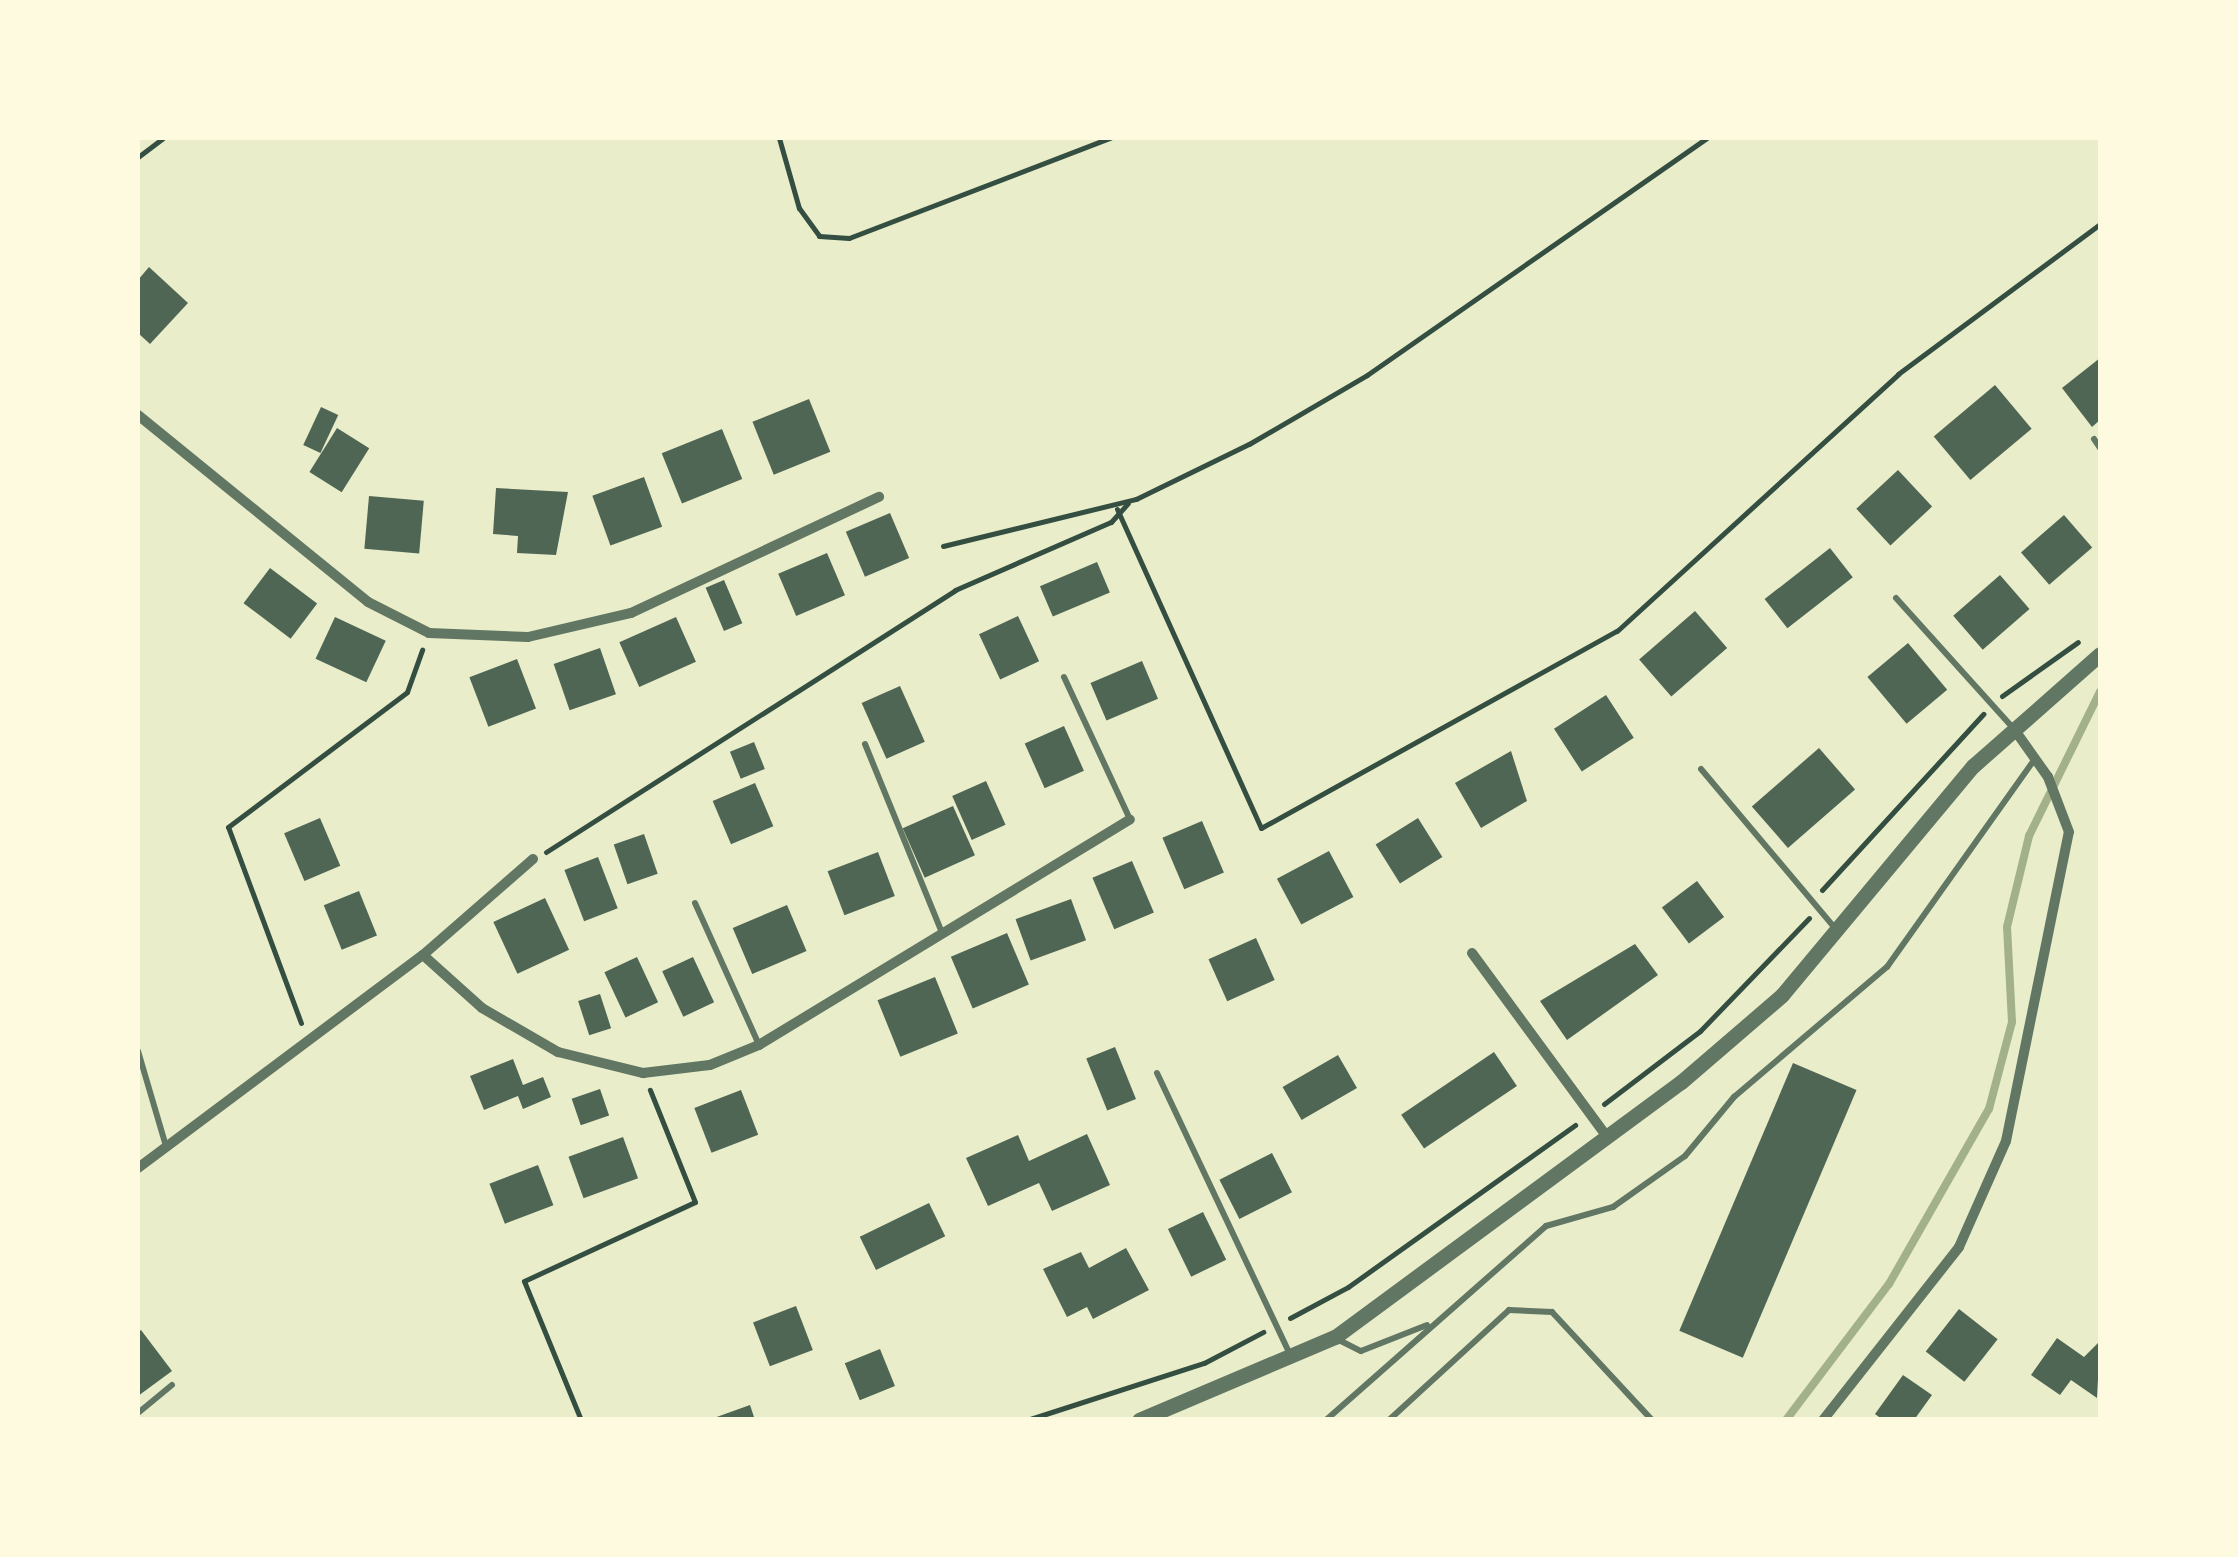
<!DOCTYPE html>
<style>
body{margin:0}
#map{position:relative;width:2238px;height:1557px;overflow:hidden;background:#e9edc9;font-family:"Noto Sans",sans-serif}
div>[style]{position:absolute}
.stream>*{height:8px;margin:-4px;padding:0 4px;transform-origin:4px;border-radius:4px;background:#a3b18a}
.building>*{inset:0;background:#4f6655;transform-origin:0 0}
.path>*{height:5px;margin:-2.5px;padding:0 2.5px;transform-origin:2.5px;border-radius:2.5px;background:#344e41}
.service>*{height:6px;margin:-3px;padding:0 3px;transform-origin:3px;border-radius:3px;background:#617663}
.minor>*{height:10px;margin:-5px;padding:0 5px;transform-origin:5px;border-radius:5px;background:#617663}
.tertiary>*{height:15px;margin:-7.5px;padding:0 7.5px;transform-origin:7.5px;border-radius:7.5px;background:#617663}
span{translate:-50% -50%;white-space:nowrap;text-align:center;line-height:1.15;-webkit-text-stroke:10px #fefae0;paint-order:stroke}
.frame{position:absolute;inset:0;border:140px solid #fefae0;pointer-events:none}
</style>
<div id="map">
<div class="stream">
<div style="left:1786px;top:1420px;width:171px;rotate:-52.9deg"></div>
<div style="left:1889px;top:1284px;width:202px;rotate:-60.3deg"></div>
<div style="left:1989px;top:1109px;width:90px;rotate:-75.2deg"></div>
<div style="left:2012px;top:1022px;width:95px;rotate:-93deg"></div>
<div style="left:2007px;top:927px;width:94px;rotate:-76.4deg"></div>
<div style="left:2029px;top:836px;width:161px;rotate:-63.8deg"></div>
</div>
<div class="building">
<div style="clip-path:polygon(149px 267px,188px 303px,150px 344px,138px 333px,138px 280px)"></div>
<div style="clip-path:polygon(2100px 358px,2100px 420px,2092px 427px,2062px 388px)"></div>
<div style="left:1995px;top:385px;width:57px;height:80px;rotate:50deg"></div>
<div style="left:809px;top:399px;width:57px;height:61px;rotate:68deg"></div>
<div style="left:321px;top:407px;width:19px;height:42px;rotate:25deg"></div>
<div style="left:337px;top:428px;width:38px;height:52px;rotate:32deg"></div>
<div style="left:722px;top:429px;width:54px;height:65px;rotate:68deg"></div>
<div style="left:1898px;top:470px;width:50px;height:57px;rotate:47deg"></div>
<div style="left:644px;top:477px;width:53px;height:55px;rotate:70deg"></div>
<div style="clip-path:polygon(496px 488px,568px 492px,556px 555px,517px 553px,518px 536px,493px 534px)"></div>
<div style="left:369px;top:496px;width:55px;height:53px;rotate:5deg"></div>
<div style="left:890px;top:513px;width:49px;height:48px;rotate:67deg"></div>
<div style="left:2064px;top:515px;width:43px;height:57px;rotate:49deg"></div>
<div style="left:1830px;top:548px;width:37px;height:83px;rotate:52deg"></div>
<div style="left:827px;top:553px;width:46px;height:53px;rotate:67deg"></div>
<div style="left:1097px;top:562px;width:33px;height:62px;rotate:67deg"></div>
<div style="left:270px;top:568px;width:59px;height:44px;rotate:37deg"></div>
<div style="left:2000px;top:575px;width:45px;height:62px;rotate:49deg"></div>
<div style="left:724px;top:580px;width:47px;height:20px;rotate:67deg"></div>
<div style="left:1695px;top:611px;width:49px;height:74px;rotate:49deg"></div>
<div style="left:1018px;top:616px;width:50px;height:43px;rotate:65deg"></div>
<div style="left:335px;top:617px;width:56px;height:46px;rotate:25deg"></div>
<div style="left:676px;top:617px;width:49px;height:62px;rotate:66deg"></div>
<div style="left:1908px;top:643px;width:61px;height:53px;rotate:50deg"></div>
<div style="left:600px;top:648px;width:49px;height:49px;rotate:71deg"></div>
<div style="left:517px;top:659px;width:53px;height:51px;rotate:69deg"></div>
<div style="left:1142px;top:661px;width:41px;height:56px;rotate:67deg"></div>
<div style="left:900px;top:686px;width:61px;height:42px;rotate:66deg"></div>
<div style="left:1606px;top:695px;width:51px;height:62px;rotate:57deg"></div>
<div style="left:1064px;top:726px;width:49px;height:43px;rotate:66deg"></div>
<div style="left:754px;top:742px;width:29px;height:26px;rotate:68deg"></div>
<div style="left:1819px;top:748px;width:55px;height:89px;rotate:49deg"></div>
<div style="clip-path:polygon(1511px 751px,1527px 801px,1481px 828px,1455px 783px)"></div>
<div style="left:986px;top:781px;width:48px;height:37px;rotate:66deg"></div>
<div style="left:755px;top:783px;width:47px;height:46px;rotate:67deg"></div>
<div style="left:953px;top:806px;width:54px;height:55px;rotate:66deg"></div>
<div style="left:320px;top:818px;width:52px;height:39px;rotate:67deg"></div>
<div style="left:1418px;top:818px;width:46px;height:50px;rotate:58deg"></div>
<div style="left:1202px;top:821px;width:56px;height:43px;rotate:67deg"></div>
<div style="left:644px;top:834px;width:42px;height:32px;rotate:71deg"></div>
<div style="left:1329px;top:851px;width:52px;height:59px;rotate:62deg"></div>
<div style="left:878px;top:852px;width:47px;height:54px;rotate:69deg"></div>
<div style="left:598px;top:857px;width:55px;height:36px;rotate:69deg"></div>
<div style="left:1132px;top:861px;width:56px;height:43px;rotate:67deg"></div>
<div style="left:1697px;top:881px;width:45px;height:44px;rotate:53deg"></div>
<div style="left:359px;top:891px;width:48px;height:38px;rotate:68deg"></div>
<div style="left:545px;top:898px;width:57px;height:57px;rotate:65deg"></div>
<div style="left:1071px;top:899px;width:44px;height:59px;rotate:70deg"></div>
<div style="left:787px;top:905px;width:50px;height:59px;rotate:67deg"></div>
<div style="left:1007px;top:933px;width:56px;height:61px;rotate:67deg"></div>
<div style="left:1256px;top:938px;width:46px;height:52px;rotate:66deg"></div>
<div style="clip-path:polygon(1635px 944px,1658px 975px,1567px 1040px,1540px 1001px)"></div>
<div style="left:637px;top:957px;width:50px;height:36px;rotate:65deg"></div>
<div style="left:693px;top:957px;width:50px;height:34px;rotate:65deg"></div>
<div style="left:935px;top:977px;width:61px;height:62px;rotate:68deg"></div>
<div style="left:600px;top:994px;width:36px;height:23px;rotate:72deg"></div>
<div style="left:1115px;top:1047px;width:56px;height:31px;rotate:68deg"></div>
<div style="left:1494px;top:1052px;width:41px;height:112px;rotate:56deg"></div>
<div style="left:1338px;top:1055px;width:38px;height:64px;rotate:60deg"></div>
<div style="clip-path:polygon(513px 1059px,523px 1085px,543px 1077px,551px 1097px,523px 1109px,518px 1096px,484px 1110px,470px 1076px)"></div>
<div style="left:1793px;top:1063px;width:69px;height:291px;rotate:23deg"></div>
<div style="left:600px;top:1089px;width:28px;height:30px;rotate:71deg"></div>
<div style="left:741px;top:1090px;width:48px;height:50px;rotate:69deg"></div>
<div style="clip-path:polygon(1087px 1134px,1110px 1185px,1052px 1211px,1039px 1183px,988px 1206px,966px 1158px,1018px 1135px,1029px 1161px)"></div>
<div style="left:623px;top:1137px;width:44px;height:58px;rotate:70deg"></div>
<div style="left:1272px;top:1153px;width:44px;height:59px;rotate:63deg"></div>
<div style="left:538px;top:1165px;width:43px;height:52px;rotate:69deg"></div>
<div style="left:929px;top:1203px;width:37px;height:77px;rotate:64deg"></div>
<div style="left:1203px;top:1212px;width:53px;height:39px;rotate:64deg"></div>
<div style="clip-path:polygon(1126px 1248px,1149px 1290px,1093px 1319px,1087px 1307px,1067px 1317px,1043px 1269px,1081px 1252px,1089px 1268px)"></div>
<div style="left:796px;top:1306px;width:47px;height:46px;rotate:69deg"></div>
<div style="left:1959px;top:1309px;width:49px;height:54px;rotate:38deg"></div>
<div style="clip-path:polygon(141px 1330px,172px 1371px,138px 1396px,138px 1332px)"></div>
<div style="clip-path:polygon(2057px 1338px,2084px 1357px,2100px 1341px,2097px 1398px,2071px 1380px,2060px 1395px,2031px 1375px)"></div>
<div style="left:880px;top:1349px;width:40px;height:38px;rotate:68deg"></div>
<div style="clip-path:polygon(1903px 1375px,1932px 1395px,1914px 1420px,1883px 1420px,1875px 1414px)"></div>
<div style="clip-path:polygon(750px 1405px,755px 1420px,711px 1420px,711px 1419px)"></div>
</div>
<div class="path">
<div style="left:779px;top:138px;width:73px;rotate:74.1deg"></div>
<div style="left:799px;top:208px;width:34px;rotate:54deg"></div>
<div style="left:819px;top:236px;width:30px;rotate:4deg"></div>
<div style="left:849px;top:238px;width:280px;rotate:-21deg"></div>
<div style="left:138px;top:157px;width:31px;rotate:-37deg"></div>
<div style="left:1117px;top:509px;width:350px;rotate:65.7deg"></div>
<div style="left:1261px;top:828px;width:407px;rotate:-29deg"></div>
<div style="left:1617px;top:631px;width:381px;rotate:-42.4deg"></div>
<div style="left:1898px;top:374px;width:252px;rotate:-36.6deg"></div>
<div style="left:943px;top:546px;width:199px;rotate:-13.7deg"></div>
<div style="left:1136px;top:499px;width:126px;rotate:-26deg"></div>
<div style="left:1249px;top:444px;width:137px;rotate:-30.3deg"></div>
<div style="left:1367px;top:375px;width:414px;rotate:-34.9deg"></div>
<div style="left:2002px;top:696px;width:93px;rotate:-35.4deg"></div>
<div style="left:546px;top:852px;width:486px;rotate:-32.6deg"></div>
<div style="left:955px;top:590px;width:170px;rotate:-23.6deg"></div>
<div style="left:1111px;top:522px;width:25px;rotate:-48deg"></div>
<div style="left:1822px;top:890px;width:239px;rotate:-47.5deg"></div>
<div style="left:301px;top:1023px;width:209px;rotate:-110.4deg"></div>
<div style="left:228px;top:827px;width:224px;rotate:-37deg"></div>
<div style="left:407px;top:692px;width:45px;rotate:-70.3deg"></div>
<div style="left:1604px;top:1104px;width:121px;rotate:-37.2deg"></div>
<div style="left:1700px;top:1031px;width:157px;rotate:-46deg"></div>
<div style="left:1290px;top:1318px;width:66px;rotate:-28.1deg"></div>
<div style="left:1348px;top:1287px;width:279px;rotate:-35.5deg"></div>
<div style="left:581px;top:1420px;width:150px;rotate:-112.3deg"></div>
<div style="left:524px;top:1281px;width:188px;rotate:-24.8deg"></div>
<div style="left:695px;top:1202px;width:121px;rotate:-111.9deg"></div>
<div style="left:1027px;top:1420px;width:186px;rotate:-17.9deg"></div>
<div style="left:1204px;top:1363px;width:67px;rotate:-27.7deg"></div>
</div>
<div class="service">
<div style="left:2094px;top:439px;width:11px;rotate:56deg"></div>
<div style="left:1896px;top:598px;width:173px;rotate:48deg"></div>
<div style="left:1064px;top:677px;width:157px;rotate:65.1deg"></div>
<div style="left:865px;top:744px;width:204px;rotate:67.8deg"></div>
<div style="left:1701px;top:769px;width:208px;rotate:49.9deg"></div>
<div style="left:695px;top:903px;width:156px;rotate:65.7deg"></div>
<div style="left:138px;top:1051px;width:99px;rotate:73.6deg"></div>
<div style="left:1157px;top:1073px;width:313px;rotate:64.7deg"></div>
<div style="left:1335px;top:1338px;width:29px;rotate:27deg"></div>
<div style="left:1361px;top:1351px;width:71px;rotate:-21.5deg"></div>
<div style="left:138px;top:1413px;width:44px;rotate:-39.5deg"></div>
<div style="left:1326px;top:1420px;width:293px;rotate:-41.4deg"></div>
<div style="left:1546px;top:1226px;width:70px;rotate:-15.8deg"></div>
<div style="left:1613px;top:1207px;width:88px;rotate:-35.3deg"></div>
<div style="left:1685px;top:1156px;width:77px;rotate:-50.3deg"></div>
<div style="left:1734px;top:1097px;width:201px;rotate:-40.4deg"></div>
<div style="left:1887px;top:967px;width:254px;rotate:-54.6deg"></div>
<div style="left:1389px;top:1420px;width:163px;rotate:-42.5deg"></div>
<div style="left:1509px;top:1310px;width:43px;rotate:2.7deg"></div>
<div style="left:1552px;top:1312px;width:147px;rotate:47.2deg"></div>
</div>
<div class="minor">
<div style="left:138px;top:415px;width:296px;rotate:39.1deg"></div>
<div style="left:368px;top:602px;width:68px;rotate:26.9deg"></div>
<div style="left:429px;top:633px;width:99px;rotate:2.3deg"></div>
<div style="left:528px;top:637px;width:106px;rotate:-13.1deg"></div>
<div style="left:631px;top:613px;width:274px;rotate:-25.1deg"></div>
<div style="left:1472px;top:953px;width:228px;rotate:53.7deg"></div>
<div style="left:423px;top:955px;width:79px;rotate:41.9deg"></div>
<div style="left:482px;top:1008px;width:88px;rotate:30.1deg"></div>
<div style="left:558px;top:1052px;width:88px;rotate:13.9deg"></div>
<div style="left:643px;top:1073px;width:67px;rotate:-6.8deg"></div>
<div style="left:710px;top:1065px;width:53px;rotate:-22.2deg"></div>
<div style="left:759px;top:1045px;width:434px;rotate:-31.3deg"></div>
<div style="left:138px;top:1168px;width:356px;rotate:-36.8deg"></div>
<div style="left:423px;top:955px;width:146px;rotate:-41.1deg"></div>
<div style="left:1823px;top:1420px;width:220px;rotate:-51.8deg"></div>
<div style="left:1959px;top:1247px;width:116px;rotate:-66.1deg"></div>
<div style="left:2006px;top:1141px;width:315px;rotate:-78.5deg"></div>
<div style="left:2069px;top:832px;width:59px;rotate:-110.9deg"></div>
<div style="left:2048px;top:777px;width:59px;rotate:-125.3deg"></div>
</div>
<div class="tertiary">
<div style="left:1139px;top:1420px;width:213px;rotate:-23deg"></div>
<div style="left:1335px;top:1337px;width:430px;rotate:-36.4deg"></div>
<div style="left:1681px;top:1082px;width:133px;rotate:-40.7deg"></div>
<div style="left:1782px;top:995px;width:298px;rotate:-50.2deg"></div>
<div style="left:1973px;top:766px;width:169px;rotate:-41.4deg"></div>
</div>
<div class="frame"></div>
</div>
